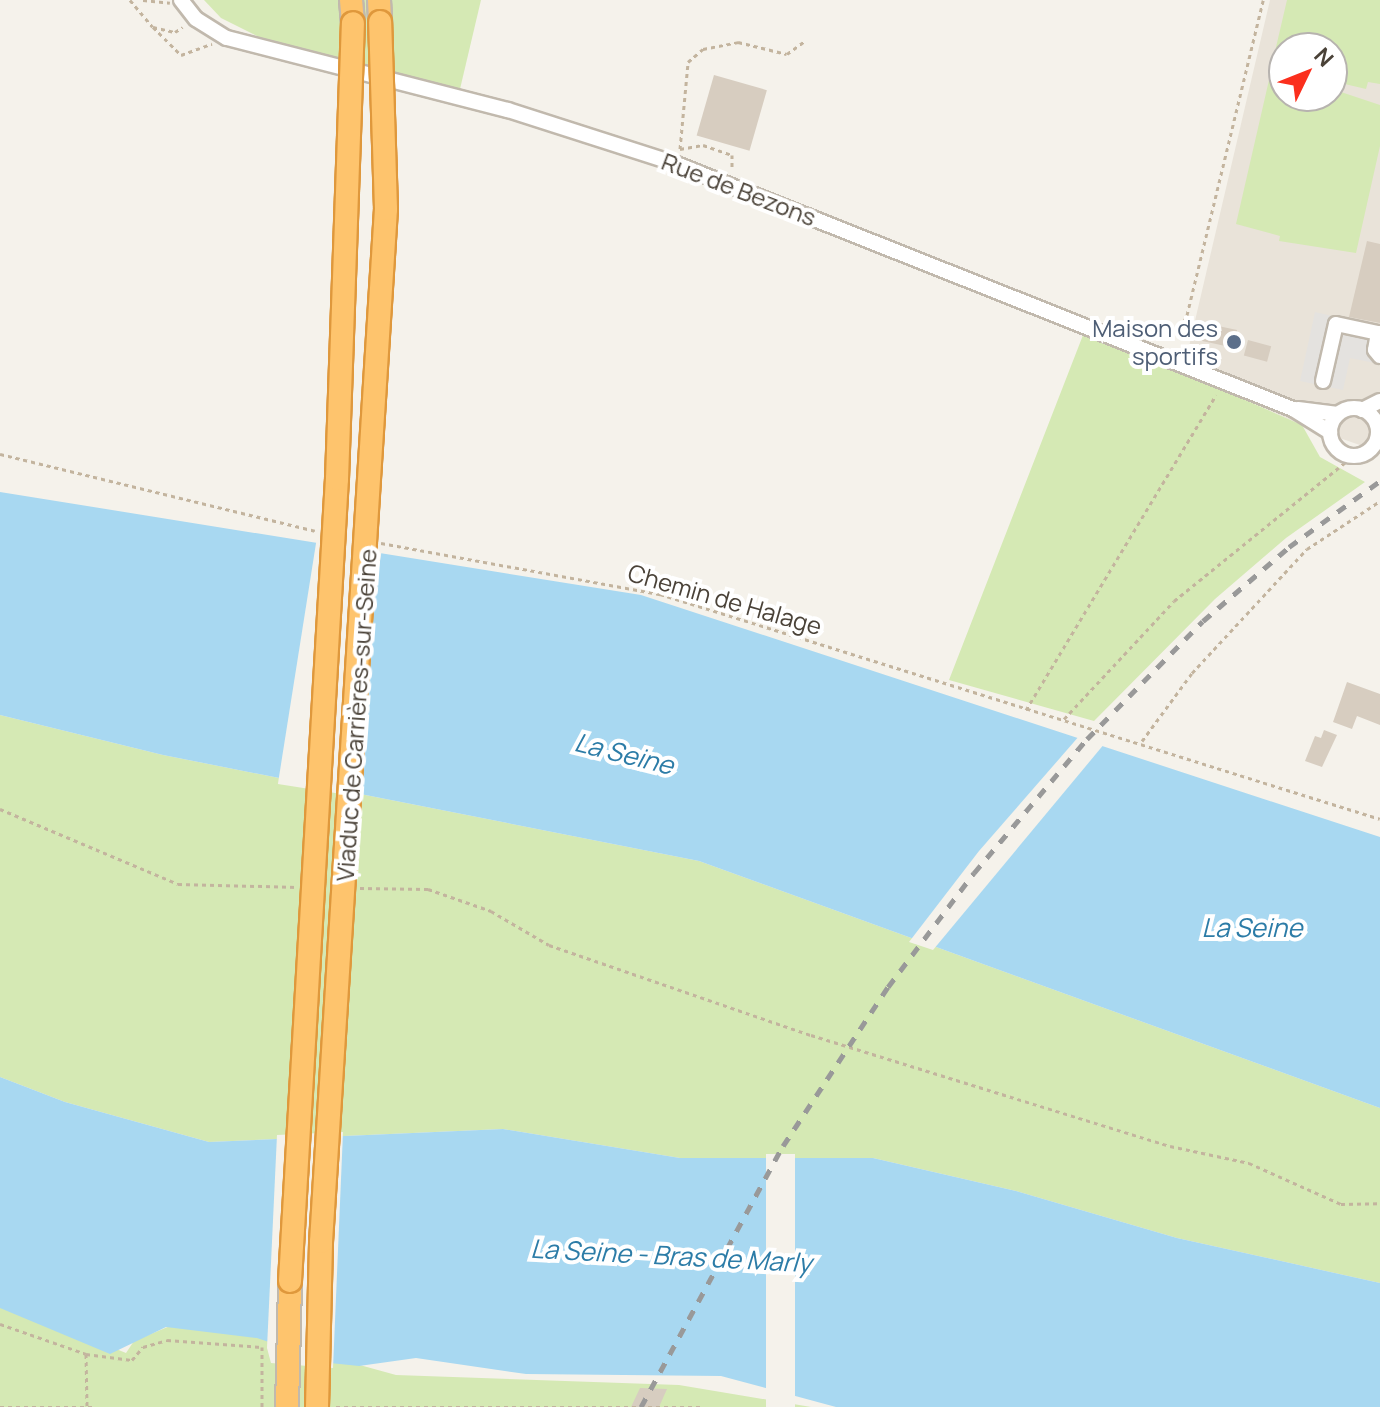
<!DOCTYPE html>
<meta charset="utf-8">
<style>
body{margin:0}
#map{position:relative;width:1380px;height:1407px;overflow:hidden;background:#f5f2eb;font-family:Manrope,sans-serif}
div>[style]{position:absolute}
.residential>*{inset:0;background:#e9e3d9}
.green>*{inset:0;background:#d5e9b4}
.parking>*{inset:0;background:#e4e2df}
.water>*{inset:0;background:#a8d8f1}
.pier>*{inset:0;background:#f5f2eb;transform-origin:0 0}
.building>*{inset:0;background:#d7cdc0;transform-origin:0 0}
.path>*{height:3px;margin-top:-1.5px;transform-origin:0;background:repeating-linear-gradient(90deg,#c3b49e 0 4px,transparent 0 8px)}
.roads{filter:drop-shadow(2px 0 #c1b9ad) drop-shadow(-2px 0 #c1b9ad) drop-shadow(0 2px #c1b9ad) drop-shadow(0 -2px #c1b9ad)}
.minor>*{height:14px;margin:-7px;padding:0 7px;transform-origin:7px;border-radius:7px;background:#fff}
.minor>.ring{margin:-7px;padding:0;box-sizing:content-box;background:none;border:14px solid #fff;border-radius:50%}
.highway>*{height:22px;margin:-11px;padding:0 11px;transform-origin:11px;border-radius:11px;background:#fec46d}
.rail>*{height:5px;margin-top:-2.5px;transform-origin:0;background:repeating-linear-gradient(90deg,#999 0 10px,transparent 0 20px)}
.bridges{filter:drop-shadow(2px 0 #df983c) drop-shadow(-2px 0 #df983c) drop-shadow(0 2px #df983c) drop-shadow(0 -2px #df983c)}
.highway-bridge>*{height:22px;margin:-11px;padding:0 11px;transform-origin:11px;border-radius:11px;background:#fec46d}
.dots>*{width:22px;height:22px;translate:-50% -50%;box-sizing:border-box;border:4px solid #fff;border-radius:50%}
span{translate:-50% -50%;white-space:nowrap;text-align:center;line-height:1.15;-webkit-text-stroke:8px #fff;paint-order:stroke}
.street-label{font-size:24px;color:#4a4238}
.service-label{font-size:24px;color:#4e5e75}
.right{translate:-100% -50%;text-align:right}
.water-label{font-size:26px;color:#2c7ca7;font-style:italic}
.north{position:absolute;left:1268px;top:32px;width:80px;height:80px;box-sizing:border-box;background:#fff;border:2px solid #b7b3af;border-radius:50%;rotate:47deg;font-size:22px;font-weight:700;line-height:32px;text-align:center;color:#4a4238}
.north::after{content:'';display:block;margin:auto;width:28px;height:36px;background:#fb2f1d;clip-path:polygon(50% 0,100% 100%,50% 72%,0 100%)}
</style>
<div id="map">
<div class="residential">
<div style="clip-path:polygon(evenodd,1270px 0,1380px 0,1380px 452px,1302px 425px,1183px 372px,1270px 0,1284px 48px,1332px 48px,1332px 96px,1284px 96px,1284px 48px)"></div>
</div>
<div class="green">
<div style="clip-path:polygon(204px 0,481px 0,460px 89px,259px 37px,221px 18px)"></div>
<div style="clip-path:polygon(1287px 0,1380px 0,1380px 84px,1368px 82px,1366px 89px,1332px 81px,1332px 48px,1284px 48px,1284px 62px,1273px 60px)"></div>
<div style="clip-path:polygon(1269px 80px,1284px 83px,1284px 96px,1332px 96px,1332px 89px,1380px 105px,1380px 146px,1356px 253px,1279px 241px,1280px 236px,1236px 224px)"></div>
<div style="clip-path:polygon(1085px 330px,1302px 425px,1320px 457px,1365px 482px,1286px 538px,1215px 599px,1094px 721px,949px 680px)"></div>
<div style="clip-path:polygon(0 715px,163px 755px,699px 861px,1380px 1108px,1380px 1283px,1177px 1238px,1016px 1191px,873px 1158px,680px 1158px,503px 1129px,209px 1142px,65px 1102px,0 1077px)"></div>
<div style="clip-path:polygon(0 1302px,126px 1353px,134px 1341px,170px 1326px,258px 1337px,396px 1375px,679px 1385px,811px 1407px,0 1407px)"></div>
</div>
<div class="parking">
<div style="clip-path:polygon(1315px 312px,1380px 327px,1375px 363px,1350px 358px,1343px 390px,1300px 381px)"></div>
</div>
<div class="water">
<div style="clip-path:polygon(0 492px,641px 595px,1380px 837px,1380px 1108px,699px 861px,163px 755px,0 715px)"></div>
<div style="clip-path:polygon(0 1077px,65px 1102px,209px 1142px,503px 1129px,680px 1158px,873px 1158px,1016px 1191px,1177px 1238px,1380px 1283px,1380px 1407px,836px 1407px,721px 1376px,526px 1374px,416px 1358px,359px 1366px,330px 1363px,257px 1338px,166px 1327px,110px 1354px,0 1308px)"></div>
</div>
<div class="pier">
<div style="left:317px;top:537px;width:66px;height:250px;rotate:9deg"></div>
<div style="clip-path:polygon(1080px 735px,1105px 743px,933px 950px,909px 942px,979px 851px)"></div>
<div style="clip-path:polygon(343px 1132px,333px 1368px,271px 1363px,267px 1348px,277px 1135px)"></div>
<div style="left:766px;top:1154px;width:29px;height:257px"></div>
</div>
<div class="building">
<div style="left:714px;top:75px;width:55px;height:63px;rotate:16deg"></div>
<div style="clip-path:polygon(1367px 241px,1380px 244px,1380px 323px,1349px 317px)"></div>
<div style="left:1199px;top:322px;width:39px;height:18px;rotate:12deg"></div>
<div style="left:1248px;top:340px;width:24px;height:16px;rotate:15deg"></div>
<div style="clip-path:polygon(1347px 682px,1380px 694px,1380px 725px,1357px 716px,1352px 729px,1333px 722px)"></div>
<div style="clip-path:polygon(1324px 730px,1337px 735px,1322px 767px,1305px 761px,1315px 736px,1321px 738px)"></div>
<div style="clip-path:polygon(640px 1388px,667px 1389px,659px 1407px,631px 1407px)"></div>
</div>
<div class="path">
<div style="left:130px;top:0;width:35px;rotate:50deg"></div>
<div style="left:153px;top:27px;width:23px;rotate:13deg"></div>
<div style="left:175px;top:32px;width:9px;rotate:-32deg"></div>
<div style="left:143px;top:0;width:27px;rotate:6deg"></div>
<div style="left:153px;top:27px;width:40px;rotate:45deg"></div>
<div style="left:181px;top:55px;width:33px;rotate:-20deg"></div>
<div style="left:680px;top:149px;width:87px;rotate:-84.7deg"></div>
<div style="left:688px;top:62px;width:20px;rotate:-41deg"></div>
<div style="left:703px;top:49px;width:36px;rotate:-11deg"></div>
<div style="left:738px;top:42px;width:50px;rotate:13.8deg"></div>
<div style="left:787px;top:54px;width:22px;rotate:-36deg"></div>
<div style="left:680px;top:149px;width:23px;rotate:-10deg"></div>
<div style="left:703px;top:145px;width:31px;rotate:19deg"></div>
<div style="left:732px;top:155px;width:15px;rotate:90deg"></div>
<div style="left:1152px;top:337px;width:29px;rotate:-16deg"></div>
<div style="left:1180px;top:329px;width:16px;rotate:-63deg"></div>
<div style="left:1187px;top:315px;width:324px;rotate:-76.4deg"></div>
<div style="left:0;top:454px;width:324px;rotate:13.7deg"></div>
<div style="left:381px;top:543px;width:284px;rotate:10.4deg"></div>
<div style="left:660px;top:594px;width:754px;rotate:17.35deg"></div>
<div style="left:1026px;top:710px;width:368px;rotate:-58.9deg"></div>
<div style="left:1064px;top:719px;width:161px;rotate:-47deg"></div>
<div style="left:1174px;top:601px;width:230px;rotate:-39deg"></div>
<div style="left:1142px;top:741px;width:84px;rotate:-53.7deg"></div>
<div style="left:1192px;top:673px;width:169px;rotate:-47.2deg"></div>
<div style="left:1307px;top:549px;width:87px;rotate:-33.3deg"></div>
<div style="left:0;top:809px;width:193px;rotate:22.8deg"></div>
<div style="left:178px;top:884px;width:119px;rotate:1.4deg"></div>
<div style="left:360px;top:888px;width:68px;rotate:0.8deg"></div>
<div style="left:428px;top:889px;width:67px;rotate:19.2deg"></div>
<div style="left:491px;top:911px;width:67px;rotate:30.4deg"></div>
<div style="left:549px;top:945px;width:277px;rotate:19deg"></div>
<div style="left:811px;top:1035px;width:376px;rotate:17.2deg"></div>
<div style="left:1170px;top:1146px;width:81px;rotate:12.1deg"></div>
<div style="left:1249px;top:1163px;width:101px;rotate:24deg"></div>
<div style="left:1341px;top:1204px;width:39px;rotate:-1deg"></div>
<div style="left:0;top:1324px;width:91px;rotate:19.2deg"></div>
<div style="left:86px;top:1354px;width:52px;rotate:88.9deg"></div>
<div style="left:86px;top:1354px;width:46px;rotate:7.4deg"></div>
<div style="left:132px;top:1360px;width:17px;rotate:-50deg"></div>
<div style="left:143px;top:1347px;width:25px;rotate:-16deg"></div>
<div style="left:167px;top:1340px;width:95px;rotate:4.2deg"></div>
<div style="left:262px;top:1347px;width:60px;rotate:90deg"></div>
<div style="left:0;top:1407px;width:96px"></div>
<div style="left:336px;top:1407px;width:366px"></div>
</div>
<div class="roads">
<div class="minor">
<div style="left:181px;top:0;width:24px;rotate:52deg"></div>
<div style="left:196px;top:19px;width:36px;rotate:32deg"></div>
<div style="left:227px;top:38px;width:290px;rotate:14.4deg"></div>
<div style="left:508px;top:110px;width:176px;rotate:17.8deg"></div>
<div style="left:676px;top:164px;width:664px;rotate:21.66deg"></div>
<div style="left:1293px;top:409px;width:44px;rotate:31.9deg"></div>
<div style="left:1323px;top:381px;width:58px;rotate:-77.2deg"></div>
<div style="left:1336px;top:324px;width:43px;rotate:12.1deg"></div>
<div style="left:1378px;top:333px;width:17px;rotate:100deg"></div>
<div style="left:1375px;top:350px;width:8px;rotate:50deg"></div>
<div class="ring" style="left:1330px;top:408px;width:34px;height:34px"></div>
<div style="left:1298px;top:409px;width:40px;rotate:7.1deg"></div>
<div style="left:1362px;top:410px;width:20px;rotate:-27deg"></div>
</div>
<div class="highway">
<div style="left:351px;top:0;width:23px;rotate:85deg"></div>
<div style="left:379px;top:0;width:22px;rotate:87deg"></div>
<div style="left:287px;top:1407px;width:126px;rotate:-88.6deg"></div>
</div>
</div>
<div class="rail">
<div style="left:641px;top:1407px;width:297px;rotate:-61.5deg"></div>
<div style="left:783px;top:1146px;width:191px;rotate:-56.6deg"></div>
<div style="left:888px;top:987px;width:143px;rotate:-53deg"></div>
<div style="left:974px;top:873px;width:175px;rotate:-49.9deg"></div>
<div style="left:1087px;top:739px;width:165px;rotate:-45.5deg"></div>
<div style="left:1203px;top:621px;width:113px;rotate:-40.7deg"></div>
<div style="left:1289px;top:547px;width:112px;rotate:-36deg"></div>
</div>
<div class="bridges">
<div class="highway-bridge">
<div style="left:290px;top:1281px;width:803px;rotate:-86.65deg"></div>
<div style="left:337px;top:479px;width:456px;rotate:-88deg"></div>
<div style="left:317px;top:1407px;width:165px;rotate:-88.6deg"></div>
<div style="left:321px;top:1242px;width:1035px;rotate:-86.4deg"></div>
<div style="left:386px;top:209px;width:187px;rotate:-91.8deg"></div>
</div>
</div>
<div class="dots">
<div style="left:1234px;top:342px;background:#5c6f8a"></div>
</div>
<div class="street-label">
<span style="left:739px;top:189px;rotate:21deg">Rue de Bezons</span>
<span style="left:725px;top:599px;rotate:16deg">Chemin de Halage</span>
<span style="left:356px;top:715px;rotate:-86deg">Viaduc de Carrières-sur-Seine</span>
</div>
<div class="service-label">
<span class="right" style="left:1218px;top:342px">Maison des<br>sportifs</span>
</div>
<div class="water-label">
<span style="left:624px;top:754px;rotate:14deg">La Seine</span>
<span style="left:1252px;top:928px">La Seine</span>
<span style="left:671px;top:1256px;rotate:3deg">La Seine - Bras de Marly</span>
</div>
<div class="north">N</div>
</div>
